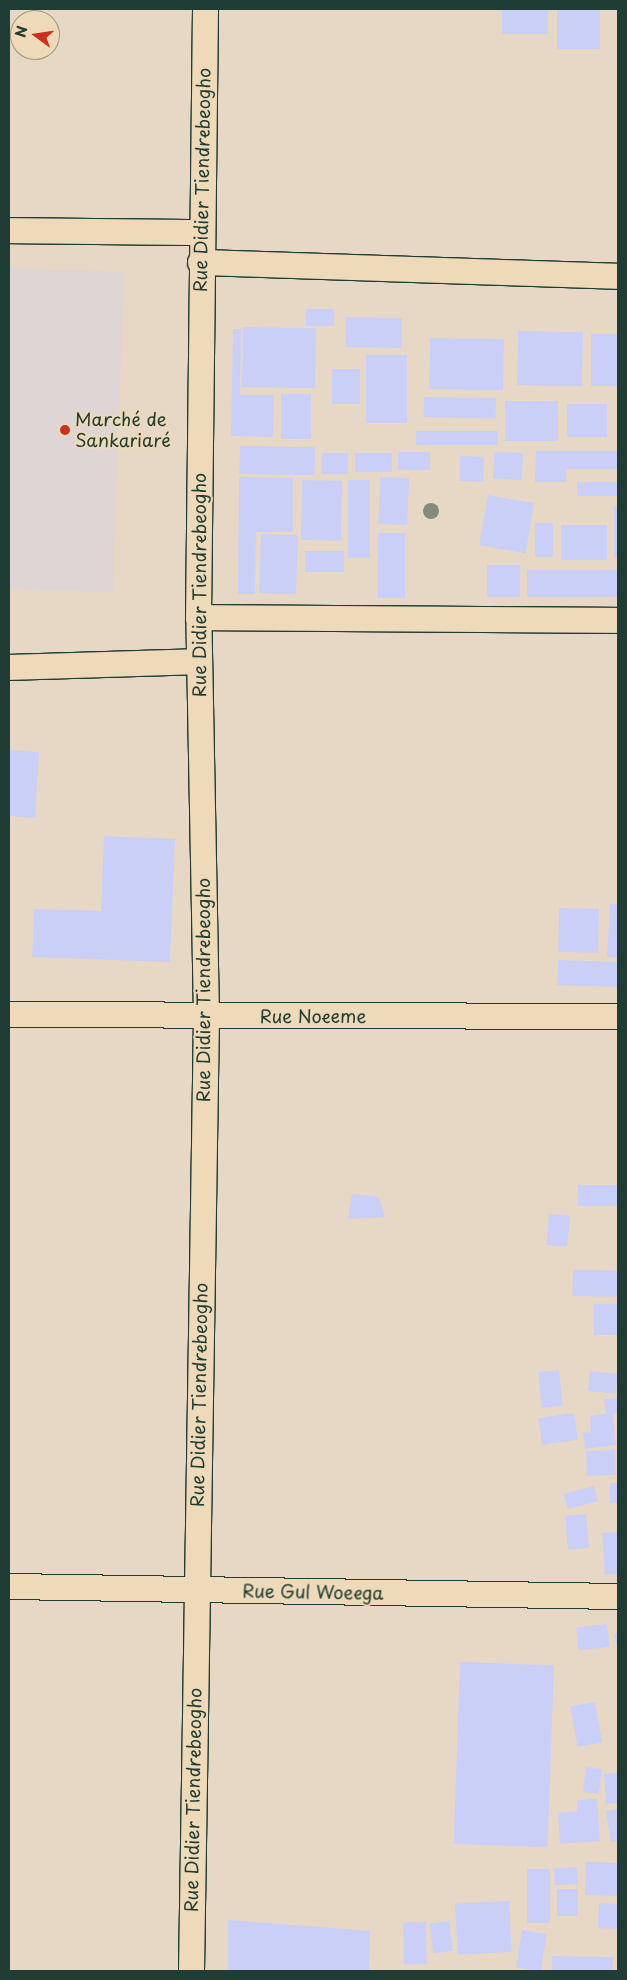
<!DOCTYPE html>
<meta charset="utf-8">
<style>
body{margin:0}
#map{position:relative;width:627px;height:1980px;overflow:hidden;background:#e7d8c5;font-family:"Playpen Sans",sans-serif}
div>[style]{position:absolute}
.built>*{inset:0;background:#ded5d4;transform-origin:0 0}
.building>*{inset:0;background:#cacff8;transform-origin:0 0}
.roads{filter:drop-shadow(1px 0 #1f3d34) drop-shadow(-1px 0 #1f3d34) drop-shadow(0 1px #1f3d34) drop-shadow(0 -1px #1f3d34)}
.street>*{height:25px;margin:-12.5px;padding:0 12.5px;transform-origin:12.5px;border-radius:12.5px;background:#eedab8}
.trees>*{width:16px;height:16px;margin:-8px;border-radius:50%;background:#828c7c}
.dots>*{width:14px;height:14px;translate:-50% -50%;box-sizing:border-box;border:2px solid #eedab8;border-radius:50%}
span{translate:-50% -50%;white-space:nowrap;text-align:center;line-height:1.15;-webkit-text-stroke:4px #eedab8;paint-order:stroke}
.street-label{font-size:18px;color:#1f3d34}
.poi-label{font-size:18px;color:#1f3d34}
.left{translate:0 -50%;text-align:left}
.frame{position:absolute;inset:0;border:10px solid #1f3d34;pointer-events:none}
.north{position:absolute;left:10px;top:10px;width:50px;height:50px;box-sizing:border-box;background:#eedab8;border:1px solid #9b9b83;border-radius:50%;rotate:284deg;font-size:14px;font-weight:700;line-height:20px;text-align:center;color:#1f3d34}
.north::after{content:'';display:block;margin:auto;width:18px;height:22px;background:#c8321e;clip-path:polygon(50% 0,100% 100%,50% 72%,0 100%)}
</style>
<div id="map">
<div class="built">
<div style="left:9px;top:268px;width:115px;height:320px;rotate:2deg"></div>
</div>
<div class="building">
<div style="left:502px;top:9px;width:46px;height:25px"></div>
<div style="left:557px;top:9px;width:43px;height:40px"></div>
<div style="left:306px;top:309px;width:28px;height:17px"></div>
<div style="left:346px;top:317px;width:56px;height:30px;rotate:1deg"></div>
<div style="left:243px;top:327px;width:73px;height:60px;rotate:1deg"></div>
<div style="clip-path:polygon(233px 329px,241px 329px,240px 395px,274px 395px,273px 437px,231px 436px)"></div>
<div style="left:518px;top:331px;width:65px;height:54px;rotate:1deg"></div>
<div style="left:591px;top:334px;width:27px;height:52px"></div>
<div style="left:430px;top:338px;width:74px;height:51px;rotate:1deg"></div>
<div style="left:366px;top:355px;width:41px;height:68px"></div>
<div style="left:332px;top:369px;width:28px;height:35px"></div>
<div style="left:281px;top:394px;width:30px;height:45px"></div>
<div style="left:424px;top:397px;width:72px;height:20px;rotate:1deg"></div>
<div style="left:505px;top:401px;width:53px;height:40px"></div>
<div style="left:567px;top:404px;width:40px;height:33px"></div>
<div style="left:416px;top:431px;width:82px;height:14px"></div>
<div style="left:240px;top:446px;width:75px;height:28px;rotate:1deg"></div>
<div style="clip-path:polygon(536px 451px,618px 451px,618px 469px,566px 469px,566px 482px,535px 482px)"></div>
<div style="left:398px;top:452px;width:32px;height:18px"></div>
<div style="left:494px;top:452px;width:29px;height:27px;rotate:2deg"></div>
<div style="left:322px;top:453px;width:26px;height:21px"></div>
<div style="left:355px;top:453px;width:37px;height:19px"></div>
<div style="left:460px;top:456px;width:24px;height:25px;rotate:2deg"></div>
<div style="clip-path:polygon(239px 477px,293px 478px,293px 532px,256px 532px,255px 594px,238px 594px)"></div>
<div style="left:380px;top:477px;width:29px;height:47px;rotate:2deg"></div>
<div style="left:302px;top:480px;width:40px;height:60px;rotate:1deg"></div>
<div style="left:348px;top:480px;width:22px;height:78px"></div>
<div style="left:577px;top:482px;width:41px;height:14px"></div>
<div style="left:488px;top:495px;width:47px;height:51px;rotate:10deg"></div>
<div style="left:614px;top:506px;width:4px;height:51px"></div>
<div style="left:535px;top:523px;width:18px;height:34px"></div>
<div style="left:561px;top:525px;width:46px;height:35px"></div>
<div style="left:378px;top:533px;width:27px;height:65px"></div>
<div style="left:261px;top:534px;width:37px;height:59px;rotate:2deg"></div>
<div style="left:305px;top:551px;width:39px;height:21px"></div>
<div style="left:487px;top:565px;width:33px;height:32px"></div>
<div style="left:527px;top:570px;width:91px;height:27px"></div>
<div style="clip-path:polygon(9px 750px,39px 752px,35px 818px,9px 816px)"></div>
<div style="clip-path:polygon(104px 836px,175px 839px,170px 962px,32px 957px,34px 909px,101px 911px)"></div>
<div style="clip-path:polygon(610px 904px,618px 904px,618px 958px,607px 957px)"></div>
<div style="left:559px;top:908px;width:40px;height:44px;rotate:1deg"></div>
<div style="left:558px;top:960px;width:60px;height:25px;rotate:2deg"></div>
<div style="left:618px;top:1185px;width:21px;height:40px;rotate:90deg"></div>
<div style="clip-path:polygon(352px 1194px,379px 1197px,385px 1217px,348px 1219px)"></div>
<div style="left:549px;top:1214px;width:21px;height:31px;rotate:5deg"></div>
<div style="left:573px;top:1270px;width:45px;height:26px;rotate:1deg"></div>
<div style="left:618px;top:1304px;width:31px;height:24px;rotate:90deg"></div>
<div style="left:559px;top:1370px;width:36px;height:21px;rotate:84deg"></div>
<div style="left:590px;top:1371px;width:28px;height:20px;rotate:6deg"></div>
<div style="clip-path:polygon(618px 1398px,618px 1413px,613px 1414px,616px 1445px,585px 1449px,583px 1433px,591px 1432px,590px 1416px,606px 1414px,604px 1399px)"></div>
<div style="left:574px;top:1413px;width:27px;height:36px;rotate:82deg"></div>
<div style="left:615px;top:1450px;width:25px;height:29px;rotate:88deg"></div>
<div style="left:610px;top:1483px;width:8px;height:20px"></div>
<div style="left:594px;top:1486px;width:16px;height:31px;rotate:76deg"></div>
<div style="left:586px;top:1514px;width:34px;height:21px;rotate:85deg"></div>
<div style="clip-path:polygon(618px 1532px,618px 1574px,605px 1575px,602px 1533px)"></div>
<div style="left:607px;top:1624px;width:23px;height:31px;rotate:83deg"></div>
<div style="clip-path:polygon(618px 1633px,618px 1649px,614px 1634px)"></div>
<div style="left:460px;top:1662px;width:94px;height:182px;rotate:2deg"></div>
<div style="left:595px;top:1702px;width:41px;height:25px;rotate:80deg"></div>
<div style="left:586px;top:1767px;width:16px;height:25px;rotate:7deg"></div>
<div style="clip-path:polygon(618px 1773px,618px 1803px,606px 1804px,604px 1774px)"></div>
<div style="clip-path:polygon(597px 1799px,600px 1841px,560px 1844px,558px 1813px,577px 1811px,577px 1800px)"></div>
<div style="clip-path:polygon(618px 1809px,618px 1841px,611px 1842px,606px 1811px)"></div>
<div style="left:586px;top:1862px;width:32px;height:33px;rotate:2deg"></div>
<div style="left:577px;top:1867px;width:17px;height:23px;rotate:87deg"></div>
<div style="left:527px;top:1869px;width:23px;height:54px"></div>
<div style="left:557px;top:1889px;width:21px;height:27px"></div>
<div style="left:509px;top:1901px;width:51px;height:54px;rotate:87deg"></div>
<div style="left:599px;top:1903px;width:19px;height:25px;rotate:3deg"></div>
<div style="clip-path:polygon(228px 1920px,370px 1931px,369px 1971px,228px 1971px)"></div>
<div style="left:449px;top:1921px;width:30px;height:20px;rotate:82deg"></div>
<div style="left:426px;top:1922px;width:42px;height:23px;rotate:89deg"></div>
<div style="left:522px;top:1930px;width:25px;height:38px;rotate:9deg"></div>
<div style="left:552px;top:1956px;width:61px;height:15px;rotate:1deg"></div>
</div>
<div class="roads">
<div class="street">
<div style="left:9px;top:230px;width:191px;rotate:0.6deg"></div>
<div style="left:200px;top:262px;width:418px;rotate:1.9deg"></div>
<div style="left:198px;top:617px;width:420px;rotate:0.4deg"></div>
<div style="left:9px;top:667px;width:189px;rotate:-1.8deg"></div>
<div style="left:9px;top:1014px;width:609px;rotate:0.19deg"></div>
<div style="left:9px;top:1586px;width:609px;rotate:0.94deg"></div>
<div style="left:191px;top:1971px;width:955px;rotate:-89.1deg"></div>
<div style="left:206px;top:1016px;width:399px;rotate:-91.1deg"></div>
<div style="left:198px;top:617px;width:608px;rotate:-89.34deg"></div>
</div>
</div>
<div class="trees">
<div style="left:431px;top:511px"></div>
</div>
<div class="dots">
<div style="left:65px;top:430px;background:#c8321e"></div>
</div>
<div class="street-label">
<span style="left:202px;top:180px;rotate:-89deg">Rue Didier Tiendrebeogho</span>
<span style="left:199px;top:585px;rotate:-90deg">Rue Didier Tiendrebeogho</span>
<span style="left:203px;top:990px;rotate:-90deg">Rue Didier Tiendrebeogho</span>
<span style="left:313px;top:1016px">Rue Noeeme</span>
<span style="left:199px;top:1395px;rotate:-89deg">Rue Didier Tiendrebeogho</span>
<span style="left:313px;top:1592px;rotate:1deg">Rue Gul Woeega</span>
<span style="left:193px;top:1800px;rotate:-89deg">Rue Didier Tiendrebeogho</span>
</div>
<div class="poi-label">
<span class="left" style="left:75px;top:430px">Marché de<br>Sankariaré</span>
</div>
<div class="frame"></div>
<div class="north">N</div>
</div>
